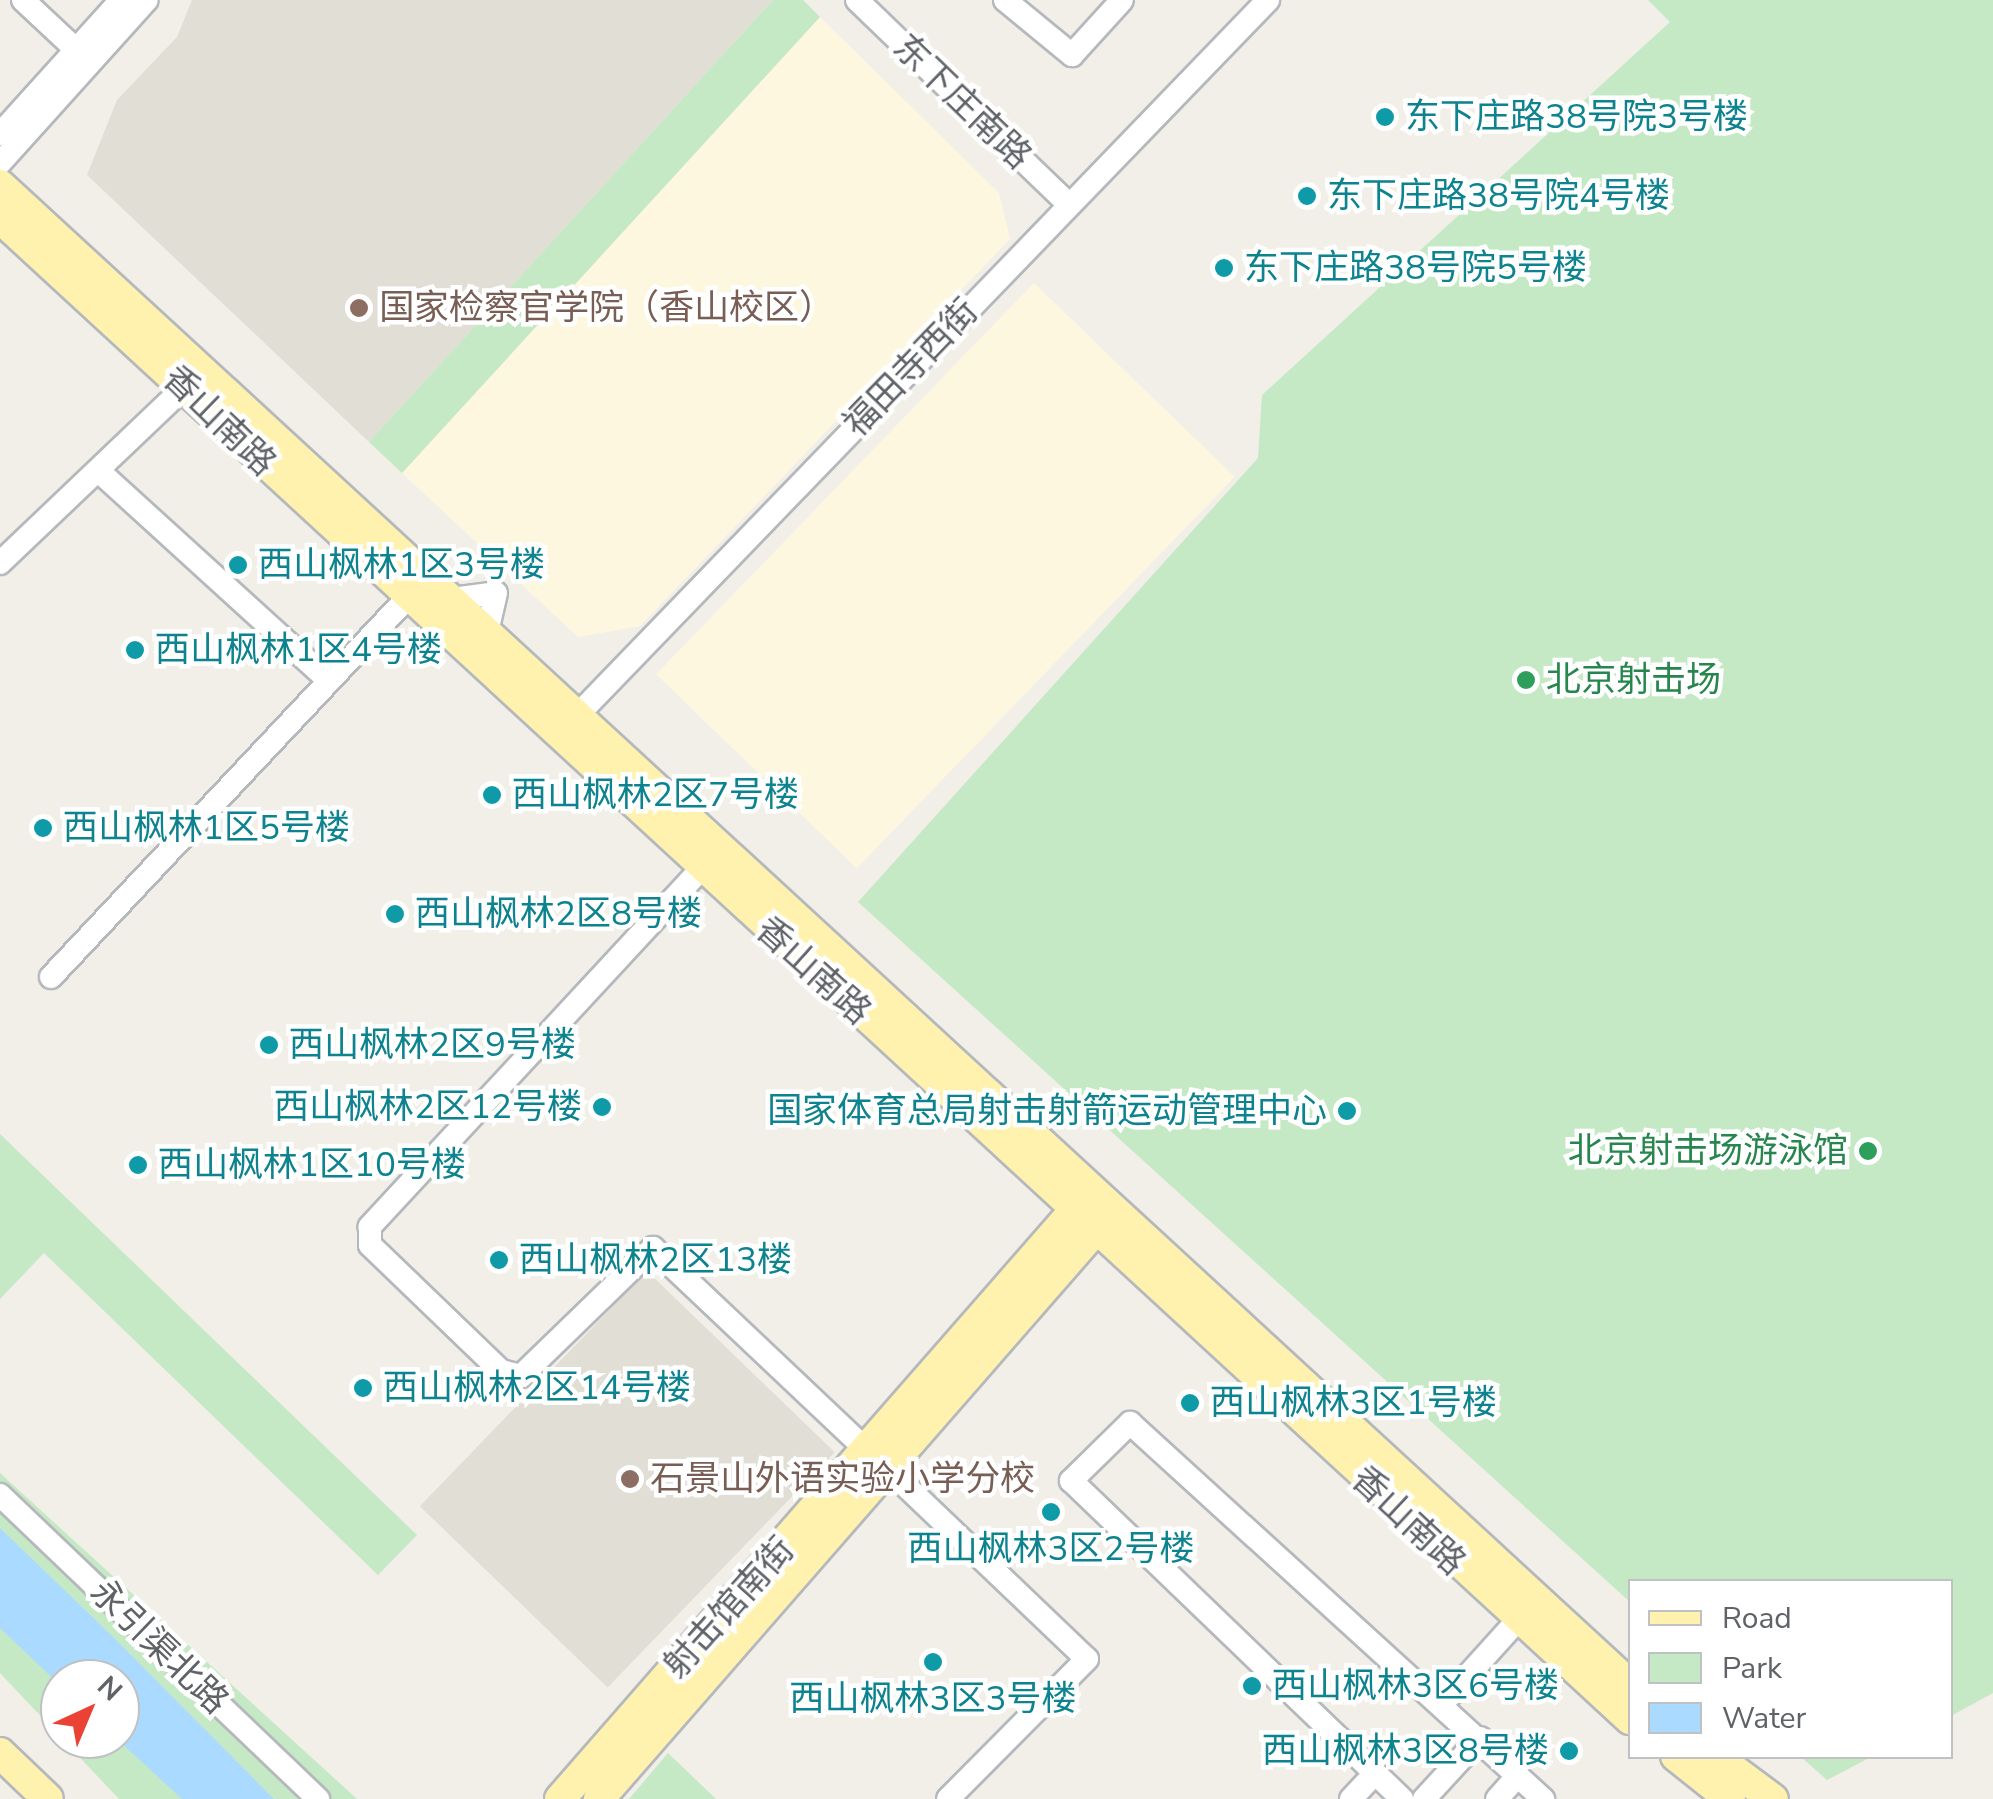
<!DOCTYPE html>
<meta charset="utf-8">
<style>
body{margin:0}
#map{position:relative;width:1993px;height:1799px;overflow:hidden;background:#f1efe8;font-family:"Nunito Sans","Noto Sans SC",sans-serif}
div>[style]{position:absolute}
.commercial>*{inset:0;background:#fef7e0;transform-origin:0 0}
.education>*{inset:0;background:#e1ded6;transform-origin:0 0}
.green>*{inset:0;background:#c5e8c5}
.water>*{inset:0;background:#aadaff}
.roads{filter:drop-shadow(2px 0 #b5b8bc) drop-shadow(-2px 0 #b5b8bc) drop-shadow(0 2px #b5b8bc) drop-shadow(0 -2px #b5b8bc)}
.minor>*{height:22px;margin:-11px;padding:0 11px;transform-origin:11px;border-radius:11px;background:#fff}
.major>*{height:30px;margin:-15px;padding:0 15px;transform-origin:15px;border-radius:15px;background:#fff2af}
.dots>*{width:28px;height:28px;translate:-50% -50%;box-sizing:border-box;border:5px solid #fff;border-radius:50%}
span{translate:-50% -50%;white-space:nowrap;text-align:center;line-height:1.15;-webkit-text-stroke:9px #fff;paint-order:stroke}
.street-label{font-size:35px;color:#5f6368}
.culture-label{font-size:35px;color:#0d838f}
.left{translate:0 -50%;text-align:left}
.right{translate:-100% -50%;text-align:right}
.education-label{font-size:35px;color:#785e54}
.leisure-label{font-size:35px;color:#27864d}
.legend{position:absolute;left:1628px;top:1579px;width:325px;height:180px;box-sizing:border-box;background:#fff;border:2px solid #bfc1c3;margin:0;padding:12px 18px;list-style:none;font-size:30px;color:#5f6368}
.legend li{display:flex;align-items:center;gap:20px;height:50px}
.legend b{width:50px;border:2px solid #bfc1c3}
.north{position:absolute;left:40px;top:1659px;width:100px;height:100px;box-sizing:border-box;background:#fff;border:2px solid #bfc1c3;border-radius:50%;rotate:44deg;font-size:28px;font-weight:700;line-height:40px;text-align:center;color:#5f6368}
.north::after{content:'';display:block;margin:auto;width:35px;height:45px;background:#ea4335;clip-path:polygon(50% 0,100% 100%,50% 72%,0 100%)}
</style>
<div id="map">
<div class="commercial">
<div style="clip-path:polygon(820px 17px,999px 193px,1010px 239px,640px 626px,578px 637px,402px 473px)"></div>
<div style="left:1034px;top:283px;width:279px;height:544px;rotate:44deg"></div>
</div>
<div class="education">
<div style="clip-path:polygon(192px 0,773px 0,369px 442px,87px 175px,117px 100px,177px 37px)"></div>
<div style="left:647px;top:1271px;width:261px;height:327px;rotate:44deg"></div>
</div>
<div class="green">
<div style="clip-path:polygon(773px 0,803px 0,820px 17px,402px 473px,369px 442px)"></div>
<div style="clip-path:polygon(1648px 0,1993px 0,1993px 1693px,1951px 1716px,1950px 1582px,1630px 1582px,1630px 1602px,858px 902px,1258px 458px,1262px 395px,1670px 22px)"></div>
<div style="clip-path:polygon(0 1134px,417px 1535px,378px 1575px,44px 1253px,0 1299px)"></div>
<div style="clip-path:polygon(evenodd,0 1473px,357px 1799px,119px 1799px,0 1673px,0 1473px,60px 1679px,120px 1679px,120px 1739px,60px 1739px,60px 1679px)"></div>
<div style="clip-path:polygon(668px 1753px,716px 1799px,629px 1799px)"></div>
<div style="clip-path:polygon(1801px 1757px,1871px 1757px,1827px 1780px)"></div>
</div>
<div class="water">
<div style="clip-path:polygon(0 1528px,113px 1637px,274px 1799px,182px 1799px,117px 1739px,120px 1679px,60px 1685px,0 1628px)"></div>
</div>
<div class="roads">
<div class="minor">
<div style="left:23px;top:0;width:86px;rotate:43.1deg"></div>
<div style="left:857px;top:0;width:293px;rotate:44deg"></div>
<div style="left:1005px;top:0;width:87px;rotate:39.4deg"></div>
<div style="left:1072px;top:55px;width:74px;rotate:-47.7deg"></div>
<div style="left:0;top:134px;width:181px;rotate:-47.9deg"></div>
<div style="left:0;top:163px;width:219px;rotate:-48deg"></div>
<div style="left:102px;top:474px;width:304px;rotate:42.3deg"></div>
<div style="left:0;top:563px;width:255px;rotate:-43.6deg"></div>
<div style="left:452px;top:599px;width:44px;rotate:-7.8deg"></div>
<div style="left:496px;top:593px;width:39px;rotate:103deg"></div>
<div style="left:566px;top:727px;width:1011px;rotate:-46deg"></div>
<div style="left:701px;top:869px;width:488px;rotate:132.8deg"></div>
<div style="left:370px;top:1227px;width:18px;rotate:90deg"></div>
<div style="left:370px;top:1245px;width:182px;rotate:43.9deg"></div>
<div style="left:501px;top:1371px;width:21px;rotate:14deg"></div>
<div style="left:521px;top:1376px;width:184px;rotate:-44.1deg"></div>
<div style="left:653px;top:1248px;width:296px;rotate:43.4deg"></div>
<div style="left:51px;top:977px;width:523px;rotate:-46.78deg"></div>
<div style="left:890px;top:1471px;width:272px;rotate:43.7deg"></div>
<div style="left:1087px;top:1659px;width:197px;rotate:134.8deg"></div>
<div style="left:0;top:1495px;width:440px;rotate:43.7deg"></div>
<div style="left:1442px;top:1704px;width:112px;rotate:-47.9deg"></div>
<div style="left:1351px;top:1799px;width:35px;rotate:-47deg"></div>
<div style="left:1402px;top:1799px;width:459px;rotate:-136.1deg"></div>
<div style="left:1071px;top:1481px;width:83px;rotate:-44.5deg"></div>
<div style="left:1130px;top:1423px;width:559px;rotate:42.32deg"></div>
<div style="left:1424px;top:1799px;width:83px;rotate:-47.4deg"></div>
<div style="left:1497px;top:1799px;width:31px;rotate:-48deg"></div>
</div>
<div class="major">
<div style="left:0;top:185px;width:2215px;rotate:42.62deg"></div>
<div style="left:0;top:218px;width:2216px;rotate:42.64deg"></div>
<div style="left:0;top:1753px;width:66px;rotate:43.8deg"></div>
<div style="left:1676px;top:1756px;width:69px;rotate:38.5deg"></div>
<div style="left:1715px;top:1756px;width:72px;rotate:36.6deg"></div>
<div style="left:560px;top:1799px;width:802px;rotate:-48.84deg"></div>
<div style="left:599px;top:1799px;width:776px;rotate:-48.92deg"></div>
</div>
</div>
<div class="dots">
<div style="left:1385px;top:117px;background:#0f9aa8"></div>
<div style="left:1307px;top:196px;background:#0f9aa8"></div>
<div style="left:1224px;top:268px;background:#0f9aa8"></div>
<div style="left:359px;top:308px;background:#8d6e63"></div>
<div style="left:238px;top:565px;background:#0f9aa8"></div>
<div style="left:135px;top:650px;background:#0f9aa8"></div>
<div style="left:1526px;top:680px;background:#2e9e5b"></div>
<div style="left:492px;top:795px;background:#0f9aa8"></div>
<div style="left:43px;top:828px;background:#0f9aa8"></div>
<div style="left:395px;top:914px;background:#0f9aa8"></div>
<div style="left:269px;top:1045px;background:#0f9aa8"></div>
<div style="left:602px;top:1107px;background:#0f9aa8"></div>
<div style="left:1347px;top:1111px;background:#0f9aa8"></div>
<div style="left:1868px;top:1151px;background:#2e9e5b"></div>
<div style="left:138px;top:1165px;background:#0f9aa8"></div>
<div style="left:499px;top:1260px;background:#0f9aa8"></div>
<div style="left:363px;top:1388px;background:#0f9aa8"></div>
<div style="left:1190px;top:1403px;background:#0f9aa8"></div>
<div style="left:630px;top:1479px;background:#8d6e63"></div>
<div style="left:1051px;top:1512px;background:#0f9aa8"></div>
<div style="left:933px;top:1662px;background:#0f9aa8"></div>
<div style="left:1252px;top:1686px;background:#0f9aa8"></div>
<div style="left:1569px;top:1751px;background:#0f9aa8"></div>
</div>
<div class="street-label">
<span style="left:962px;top:102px;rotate:44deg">东下庄南路</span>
<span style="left:911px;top:368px;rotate:-46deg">福田寺西街</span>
<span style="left:219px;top:421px;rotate:44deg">香山南路</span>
<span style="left:813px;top:971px;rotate:42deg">香山南路</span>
<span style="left:1408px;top:1521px;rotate:43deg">香山南路</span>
<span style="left:729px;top:1608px;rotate:-48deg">射击馆南街</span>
<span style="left:159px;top:1647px;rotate:44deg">永引渠北路</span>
</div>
<div class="culture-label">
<span class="left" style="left:1405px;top:117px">东下庄路38号院3号楼</span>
<span class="left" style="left:1327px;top:196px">东下庄路38号院4号楼</span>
<span class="left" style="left:1244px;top:268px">东下庄路38号院5号楼</span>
<span class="left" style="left:258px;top:565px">西山枫林1区3号楼</span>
<span class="left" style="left:155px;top:650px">西山枫林1区4号楼</span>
<span class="left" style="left:512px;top:795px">西山枫林2区7号楼</span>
<span class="left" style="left:63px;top:828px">西山枫林1区5号楼</span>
<span class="left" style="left:415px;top:914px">西山枫林2区8号楼</span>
<span class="left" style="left:289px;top:1045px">西山枫林2区9号楼</span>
<span class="right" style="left:582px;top:1107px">西山枫林2区12号楼</span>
<span class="right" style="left:1327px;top:1111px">国家体育总局射击射箭运动管理中心</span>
<span class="left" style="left:158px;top:1165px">西山枫林1区10号楼</span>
<span class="left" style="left:519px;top:1260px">西山枫林2区13楼</span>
<span class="left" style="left:383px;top:1388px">西山枫林2区14号楼</span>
<span class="left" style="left:1210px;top:1403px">西山枫林3区1号楼</span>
<span style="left:1051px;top:1549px">西山枫林3区2号楼</span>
<span class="left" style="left:1272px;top:1686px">西山枫林3区6号楼</span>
<span style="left:933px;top:1699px">西山枫林3区3号楼</span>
<span class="right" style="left:1549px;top:1751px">西山枫林3区8号楼</span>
</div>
<div class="education-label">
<span class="left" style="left:379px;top:308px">国家检察官学院（香山校区）</span>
<span class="left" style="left:650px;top:1479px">石景山外语实验小学分校</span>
</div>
<div class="leisure-label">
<span class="left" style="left:1546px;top:680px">北京射击场</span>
<span class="right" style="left:1848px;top:1151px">北京射击场游泳馆</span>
</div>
<ul class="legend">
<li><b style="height:12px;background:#fff2af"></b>Road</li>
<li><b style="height:28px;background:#c5e8c5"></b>Park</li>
<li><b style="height:28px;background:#aadaff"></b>Water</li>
</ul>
<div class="north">N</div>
</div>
